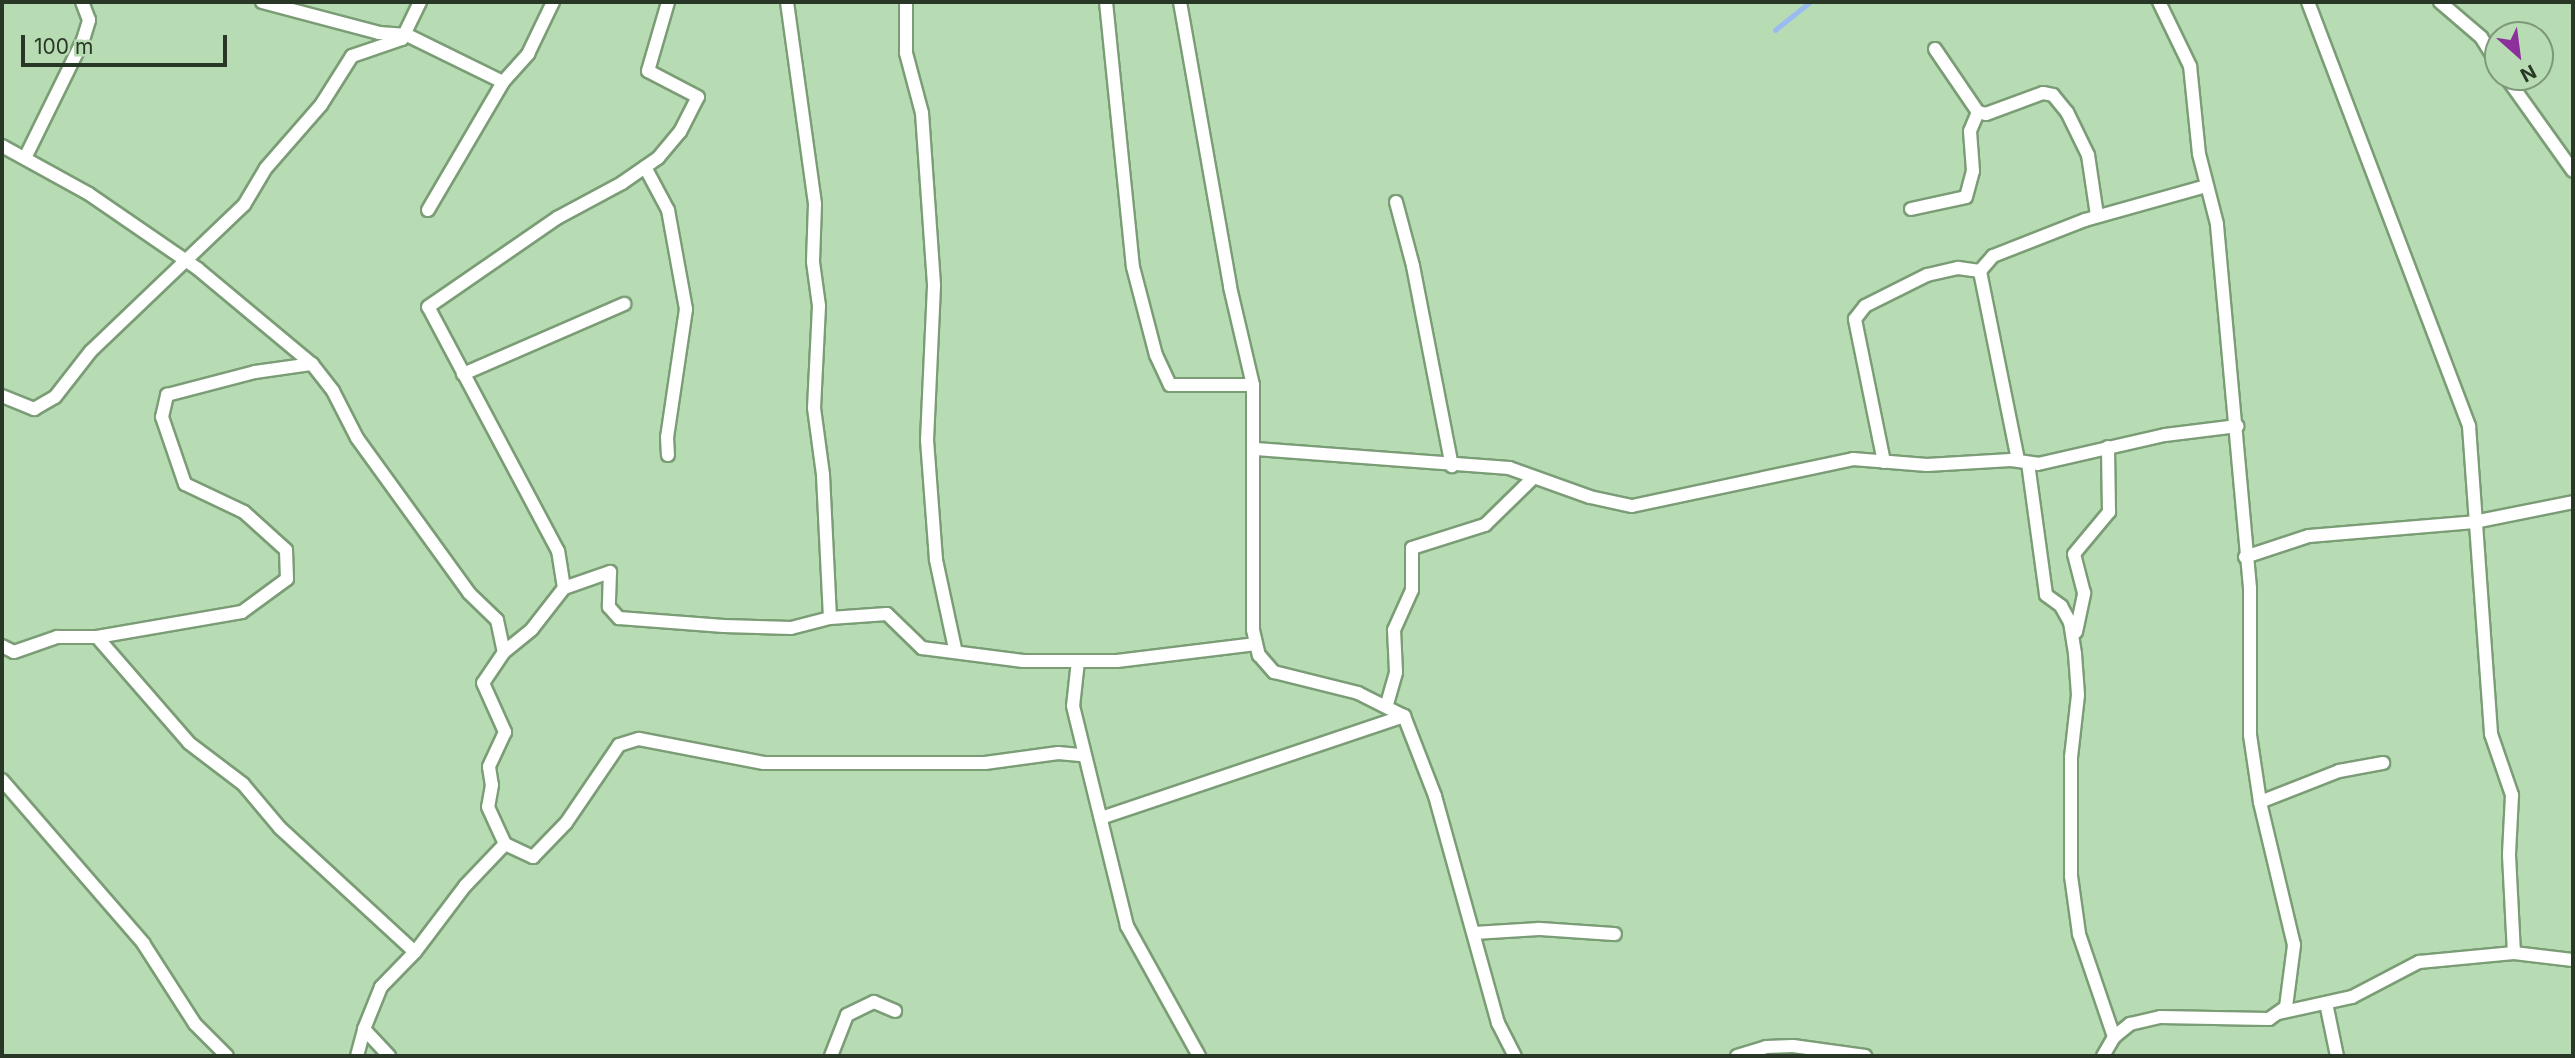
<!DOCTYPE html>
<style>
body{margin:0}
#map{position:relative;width:2575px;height:1058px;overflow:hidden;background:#b7dbb2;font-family:Inter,sans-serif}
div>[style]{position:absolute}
.stream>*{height:4.5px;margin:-2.25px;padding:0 2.25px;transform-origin:2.25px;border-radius:2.25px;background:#9abaf2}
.roads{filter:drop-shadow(2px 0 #7b9d76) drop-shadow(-2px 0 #7b9d76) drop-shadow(0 2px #7b9d76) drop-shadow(0 -2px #7b9d76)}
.minor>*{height:12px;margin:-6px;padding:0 6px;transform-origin:6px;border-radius:6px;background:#fff}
span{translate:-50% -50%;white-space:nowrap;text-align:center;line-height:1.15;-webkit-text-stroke:5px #b7dbb2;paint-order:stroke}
.frame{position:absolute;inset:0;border:4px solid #283726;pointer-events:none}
.north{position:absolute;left:2484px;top:21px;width:70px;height:70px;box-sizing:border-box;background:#b7dbb2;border:2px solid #7e997a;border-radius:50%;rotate:152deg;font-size:19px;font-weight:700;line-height:28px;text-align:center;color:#283726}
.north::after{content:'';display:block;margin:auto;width:24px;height:32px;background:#8c309c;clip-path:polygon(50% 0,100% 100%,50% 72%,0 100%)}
.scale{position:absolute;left:21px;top:35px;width:206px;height:32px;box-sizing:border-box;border:4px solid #283726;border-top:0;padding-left:9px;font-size:21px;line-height:24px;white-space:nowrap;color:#283726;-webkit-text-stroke:5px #b7dbb2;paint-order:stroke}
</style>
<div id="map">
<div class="stream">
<div style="left:1775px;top:30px;width:45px;rotate:-38.7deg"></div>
</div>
<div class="roads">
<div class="minor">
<div style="left:262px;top:2px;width:121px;rotate:14.8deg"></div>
<div style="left:379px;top:33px;width:28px;rotate:4deg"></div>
<div style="left:407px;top:35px;width:107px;rotate:26.1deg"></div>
<div style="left:787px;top:2px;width:204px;rotate:82.1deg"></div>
<div style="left:815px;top:204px;width:58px;rotate:92deg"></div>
<div style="left:813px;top:262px;width:44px;rotate:82.2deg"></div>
<div style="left:819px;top:306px;width:102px;rotate:92.8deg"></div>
<div style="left:814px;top:408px;width:68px;rotate:82.3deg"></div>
<div style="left:823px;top:475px;width:143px;rotate:87.2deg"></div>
<div style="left:906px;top:2px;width:51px;rotate:90deg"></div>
<div style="left:906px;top:53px;width:62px;rotate:75.1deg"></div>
<div style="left:922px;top:113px;width:173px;rotate:86deg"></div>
<div style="left:934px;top:286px;width:154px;rotate:92.6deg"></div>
<div style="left:927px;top:440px;width:120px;rotate:85.7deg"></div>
<div style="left:936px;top:560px;width:91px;rotate:77.9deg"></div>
<div style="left:1106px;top:2px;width:266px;rotate:84.2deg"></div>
<div style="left:1133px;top:267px;width:91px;rotate:75.4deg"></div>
<div style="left:1156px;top:355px;width:33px;rotate:65deg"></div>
<div style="left:1170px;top:385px;width:83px"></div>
<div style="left:1180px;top:2px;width:289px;rotate:80deg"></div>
<div style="left:1230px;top:287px;width:101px;rotate:76.8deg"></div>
<div style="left:1253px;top:385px;width:245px;rotate:90deg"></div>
<div style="left:1253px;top:630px;width:26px;rotate:77deg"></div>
<div style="left:1259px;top:655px;width:23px;rotate:49deg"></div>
<div style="left:1274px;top:672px;width:87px;rotate:14deg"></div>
<div style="left:1358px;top:693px;width:51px;rotate:26.6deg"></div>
<div style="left:1404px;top:716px;width:86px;rotate:68.8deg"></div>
<div style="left:1435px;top:796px;width:236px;rotate:74.5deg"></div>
<div style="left:1498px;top:1023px;width:37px;rotate:63deg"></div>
<div style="left:2308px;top:2px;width:454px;rotate:69.2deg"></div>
<div style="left:2469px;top:426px;width:309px;rotate:85.9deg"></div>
<div style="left:2491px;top:734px;width:65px;rotate:71deg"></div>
<div style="left:2512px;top:795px;width:60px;rotate:92.9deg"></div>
<div style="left:2509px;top:855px;width:98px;rotate:87.1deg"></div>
<div style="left:2440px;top:2px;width:54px;rotate:40.5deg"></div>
<div style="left:2481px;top:37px;width:32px;rotate:58deg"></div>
<div style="left:1935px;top:49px;width:76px;rotate:55.7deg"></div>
<div style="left:1978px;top:112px;width:8px;rotate:14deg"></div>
<div style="left:1986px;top:114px;width:61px;rotate:-20.2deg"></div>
<div style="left:2043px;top:93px;width:10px;rotate:11deg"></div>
<div style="left:2053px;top:95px;width:22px;rotate:51deg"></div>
<div style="left:2067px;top:112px;width:48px;rotate:64deg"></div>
<div style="left:2088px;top:155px;width:61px;rotate:81.5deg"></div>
<div style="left:2506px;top:77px;width:115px;rotate:54.5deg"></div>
<div style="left:2px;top:146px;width:99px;rotate:28.9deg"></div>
<div style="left:89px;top:194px;width:132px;rotate:34.5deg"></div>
<div style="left:198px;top:269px;width:148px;rotate:39.8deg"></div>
<div style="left:312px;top:364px;width:34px;rotate:52deg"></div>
<div style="left:333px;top:391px;width:53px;rotate:62.9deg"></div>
<div style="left:357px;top:438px;width:191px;rotate:54.1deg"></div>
<div style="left:469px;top:593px;width:39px;rotate:44deg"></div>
<div style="left:497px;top:620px;width:33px;rotate:78deg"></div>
<div style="left:504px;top:652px;width:37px;rotate:124deg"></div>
<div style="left:483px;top:683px;width:54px;rotate:65.8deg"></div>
<div style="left:505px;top:732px;width:38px;rotate:115deg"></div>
<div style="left:489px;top:767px;width:18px;rotate:81deg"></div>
<div style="left:492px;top:785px;width:22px;rotate:100deg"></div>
<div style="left:488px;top:807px;width:41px;rotate:65.3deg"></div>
<div style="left:505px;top:844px;width:58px;rotate:133.6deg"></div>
<div style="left:465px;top:886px;width:83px;rotate:127.1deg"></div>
<div style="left:25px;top:158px;width:131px;rotate:-63.8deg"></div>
<div style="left:83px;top:40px;width:21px;rotate:-73deg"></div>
<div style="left:89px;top:20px;width:19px;rotate:-111deg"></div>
<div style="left:645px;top:167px;width:49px;rotate:61.9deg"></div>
<div style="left:668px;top:210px;width:101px;rotate:79.7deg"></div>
<div style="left:686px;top:309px;width:129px;rotate:98.4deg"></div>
<div style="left:667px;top:437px;width:18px;rotate:87deg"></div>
<div style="left:1396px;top:202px;width:66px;rotate:75.1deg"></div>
<div style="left:1413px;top:266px;width:204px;rotate:79deg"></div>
<div style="left:1911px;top:209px;width:56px;rotate:-12.3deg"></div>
<div style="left:1966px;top:197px;width:27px;rotate:-75deg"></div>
<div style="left:1973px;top:171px;width:40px;rotate:-94.3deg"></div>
<div style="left:1970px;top:131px;width:21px;rotate:-67deg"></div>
<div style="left:428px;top:210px;width:148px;rotate:-59.6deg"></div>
<div style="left:503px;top:82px;width:38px;rotate:-48deg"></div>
<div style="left:528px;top:54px;width:58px;rotate:-64.3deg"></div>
<div style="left:463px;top:374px;width:176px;rotate:-23.5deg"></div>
<div style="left:2px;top:396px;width:35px;rotate:22deg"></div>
<div style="left:34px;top:409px;width:24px;rotate:-30deg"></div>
<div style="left:55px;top:397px;width:58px;rotate:-52deg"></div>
<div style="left:91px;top:351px;width:211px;rotate:-43.7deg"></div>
<div style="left:244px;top:205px;width:43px;rotate:-59.3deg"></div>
<div style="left:266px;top:168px;width:84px;rotate:-48.9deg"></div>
<div style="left:321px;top:105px;width:58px;rotate:-57.7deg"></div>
<div style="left:352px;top:56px;width:53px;rotate:-18.8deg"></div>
<div style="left:402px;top:39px;width:41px;rotate:-64.1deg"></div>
<div style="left:1256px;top:449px;width:254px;rotate:4.3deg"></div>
<div style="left:1509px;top:468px;width:86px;rotate:19.7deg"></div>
<div style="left:1590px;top:497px;width:43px;rotate:12.1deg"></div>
<div style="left:1632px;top:506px;width:226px;rotate:-12deg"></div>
<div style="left:1853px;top:459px;width:74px;rotate:4.6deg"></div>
<div style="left:1927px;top:465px;width:84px;rotate:-3.4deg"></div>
<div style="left:2011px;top:460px;width:27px;rotate:8deg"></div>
<div style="left:2038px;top:464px;width:130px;rotate:-12.9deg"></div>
<div style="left:2165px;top:435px;width:73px;rotate:-7.1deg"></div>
<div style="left:2018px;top:460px;width:193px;rotate:-101.4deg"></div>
<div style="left:1980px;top:271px;width:20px;rotate:-49deg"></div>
<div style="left:1993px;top:256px;width:99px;rotate:-21.4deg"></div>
<div style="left:2085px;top:220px;width:126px;rotate:-15.7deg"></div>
<div style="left:1884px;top:462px;width:146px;rotate:-101.5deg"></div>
<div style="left:1855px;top:319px;width:16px;rotate:-52deg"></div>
<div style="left:1865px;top:306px;width:69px;rotate:-26.6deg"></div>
<div style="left:1927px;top:275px;width:32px;rotate:-13deg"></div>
<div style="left:1958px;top:268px;width:22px;rotate:8deg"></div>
<div style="left:2028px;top:463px;width:133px;rotate:82.2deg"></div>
<div style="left:2046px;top:595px;width:19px;rotate:36deg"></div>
<div style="left:2061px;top:606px;width:18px;rotate:61deg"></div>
<div style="left:2070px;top:622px;width:32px;rotate:81deg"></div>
<div style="left:2075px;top:654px;width:41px;rotate:85.8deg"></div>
<div style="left:2078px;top:695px;width:62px;rotate:96.4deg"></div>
<div style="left:2071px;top:757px;width:119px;rotate:90deg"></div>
<div style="left:2071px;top:876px;width:59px;rotate:82.1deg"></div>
<div style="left:2079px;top:934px;width:109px;rotate:71.2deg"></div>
<div style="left:2245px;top:557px;width:67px;rotate:-18.2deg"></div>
<div style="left:2309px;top:536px;width:166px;rotate:-4.8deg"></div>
<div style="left:2474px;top:522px;width:101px;rotate:-11.4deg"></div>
<div style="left:564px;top:588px;width:49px;rotate:-19.2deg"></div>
<div style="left:610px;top:572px;width:35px;rotate:92deg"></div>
<div style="left:609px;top:607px;width:15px;rotate:48deg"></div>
<div style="left:619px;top:618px;width:105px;rotate:4.4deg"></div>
<div style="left:724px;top:626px;width:67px;rotate:1.7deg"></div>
<div style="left:791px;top:628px;width:40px;rotate:-14.4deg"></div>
<div style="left:830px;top:618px;width:57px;rotate:-4deg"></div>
<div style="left:887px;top:614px;width:49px;rotate:44.2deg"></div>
<div style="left:922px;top:648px;width:102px;rotate:7.3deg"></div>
<div style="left:1023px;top:661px;width:94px"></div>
<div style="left:1117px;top:661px;width:140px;rotate:-7deg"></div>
<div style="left:2076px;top:632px;width:40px;rotate:-78deg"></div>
<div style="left:2084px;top:593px;width:40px;rotate:-104.4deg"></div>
<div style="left:2074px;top:554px;width:55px;rotate:-50.2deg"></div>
<div style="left:2109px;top:512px;width:65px;rotate:-90.9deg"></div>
<div style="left:97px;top:637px;width:147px;rotate:-9.8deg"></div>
<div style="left:242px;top:612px;width:56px;rotate:-36.3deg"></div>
<div style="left:287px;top:579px;width:29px;rotate:-92deg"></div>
<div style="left:286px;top:550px;width:57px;rotate:-137.9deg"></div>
<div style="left:244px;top:512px;width:65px;rotate:-154.6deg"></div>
<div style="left:185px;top:484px;width:71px;rotate:-108.9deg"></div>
<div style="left:162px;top:417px;width:23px;rotate:-77deg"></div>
<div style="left:167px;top:395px;width:91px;rotate:-14.6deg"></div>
<div style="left:255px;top:372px;width:58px;rotate:-8deg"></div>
<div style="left:2px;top:646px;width:13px;rotate:27deg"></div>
<div style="left:14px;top:652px;width:46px;rotate:-19.2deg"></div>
<div style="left:57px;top:637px;width:40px"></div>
<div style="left:97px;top:637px;width:140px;rotate:49deg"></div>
<div style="left:189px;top:743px;width:68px;rotate:37.2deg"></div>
<div style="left:243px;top:784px;width:57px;rotate:49.9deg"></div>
<div style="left:280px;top:828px;width:183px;rotate:42.6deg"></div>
<div style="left:415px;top:952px;width:49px;rotate:134.2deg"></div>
<div style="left:381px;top:987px;width:45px;rotate:112deg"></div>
<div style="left:364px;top:1029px;width:37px;rotate:47deg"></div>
<div style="left:504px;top:652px;width:36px;rotate:-39deg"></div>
<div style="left:532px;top:629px;width:52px;rotate:-52deg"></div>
<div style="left:564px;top:588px;width:37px;rotate:-99deg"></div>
<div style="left:558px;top:551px;width:276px;rotate:-118deg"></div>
<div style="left:428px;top:307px;width:157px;rotate:-34.6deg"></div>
<div style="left:557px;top:218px;width:74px;rotate:-28.3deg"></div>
<div style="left:622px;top:183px;width:44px;rotate:-34.8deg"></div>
<div style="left:658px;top:158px;width:34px;rotate:-50deg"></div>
<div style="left:680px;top:132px;width:39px;rotate:-63deg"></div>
<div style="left:698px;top:97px;width:56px;rotate:-152.5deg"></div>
<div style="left:648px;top:71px;width:72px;rotate:-73.8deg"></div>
<div style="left:1078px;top:661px;width:45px;rotate:96.3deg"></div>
<div style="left:1073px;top:706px;width:227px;rotate:76.2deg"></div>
<div style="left:1127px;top:926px;width:149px;rotate:61deg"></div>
<div style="left:1387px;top:704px;width:33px;rotate:-74deg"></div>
<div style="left:1396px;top:672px;width:42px;rotate:-92.7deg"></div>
<div style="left:1394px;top:630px;width:44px;rotate:-65.8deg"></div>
<div style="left:1412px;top:590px;width:42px;rotate:-90deg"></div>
<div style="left:1412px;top:548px;width:77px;rotate:-17.5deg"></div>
<div style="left:1485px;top:525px;width:67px;rotate:-44.4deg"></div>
<div style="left:2px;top:780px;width:216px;rotate:49.1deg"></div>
<div style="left:143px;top:943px;width:96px;rotate:57.3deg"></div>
<div style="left:195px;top:1024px;width:45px;rotate:45deg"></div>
<div style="left:2260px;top:802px;width:85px;rotate:-21.4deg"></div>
<div style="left:2339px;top:771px;width:45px;rotate:-10.3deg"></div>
<div style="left:1101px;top:818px;width:320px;rotate:-18.6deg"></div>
<div style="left:505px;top:844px;width:31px;rotate:25deg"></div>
<div style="left:533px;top:857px;width:47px;rotate:-45.9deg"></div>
<div style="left:566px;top:823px;width:94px;rotate:-55.8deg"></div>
<div style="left:619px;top:745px;width:21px;rotate:-17deg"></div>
<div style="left:639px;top:739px;width:127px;rotate:10.9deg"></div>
<div style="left:764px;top:763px;width:221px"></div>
<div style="left:985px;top:763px;width:74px;rotate:-7.8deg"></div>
<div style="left:1058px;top:753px;width:25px;rotate:5deg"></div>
<div style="left:1474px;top:933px;width:65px;rotate:-3.5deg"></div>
<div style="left:1539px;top:929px;width:76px;rotate:3.8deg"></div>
<div style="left:2326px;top:1003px;width:54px;rotate:78.3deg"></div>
<div style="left:2279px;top:1013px;width:75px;rotate:-12.4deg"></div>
<div style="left:2352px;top:997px;width:76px;rotate:-27.6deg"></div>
<div style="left:2419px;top:962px;width:95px;rotate:-5.4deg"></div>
<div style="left:2514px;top:953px;width:59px;rotate:6.8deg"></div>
<div style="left:357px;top:1056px;width:28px;rotate:-75deg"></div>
<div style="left:831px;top:1056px;width:44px;rotate:-68.7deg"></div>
<div style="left:847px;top:1015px;width:30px;rotate:-26deg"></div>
<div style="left:874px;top:1002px;width:23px;rotate:23deg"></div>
<div style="left:1737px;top:1056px;width:30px;rotate:-17deg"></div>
<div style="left:1766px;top:1047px;width:27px;rotate:-2deg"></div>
<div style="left:1793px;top:1046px;width:73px;rotate:7.9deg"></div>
<div style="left:2103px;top:1056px;width:22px;rotate:-60deg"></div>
<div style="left:2114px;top:1037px;width:21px;rotate:-39deg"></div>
<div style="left:2130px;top:1024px;width:31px;rotate:-13deg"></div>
<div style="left:2160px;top:1017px;width:109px;rotate:1.1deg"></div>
<div style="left:2269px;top:1019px;width:21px;rotate:-35deg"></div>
<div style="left:2286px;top:1007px;width:63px;rotate:-82.6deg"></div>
<div style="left:2294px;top:945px;width:147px;rotate:-103.4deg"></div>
<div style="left:2260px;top:802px;width:68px;rotate:-98.5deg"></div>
<div style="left:2250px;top:735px;width:147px;rotate:-90deg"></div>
<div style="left:2250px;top:588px;width:365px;rotate:-95.2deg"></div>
<div style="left:2217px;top:224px;width:72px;rotate:-104.4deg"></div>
<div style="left:2199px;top:154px;width:88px;rotate:-95.8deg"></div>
<div style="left:2190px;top:66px;width:71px;rotate:-115.8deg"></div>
</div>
</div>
<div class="frame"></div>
<div class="north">N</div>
<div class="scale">100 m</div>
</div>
